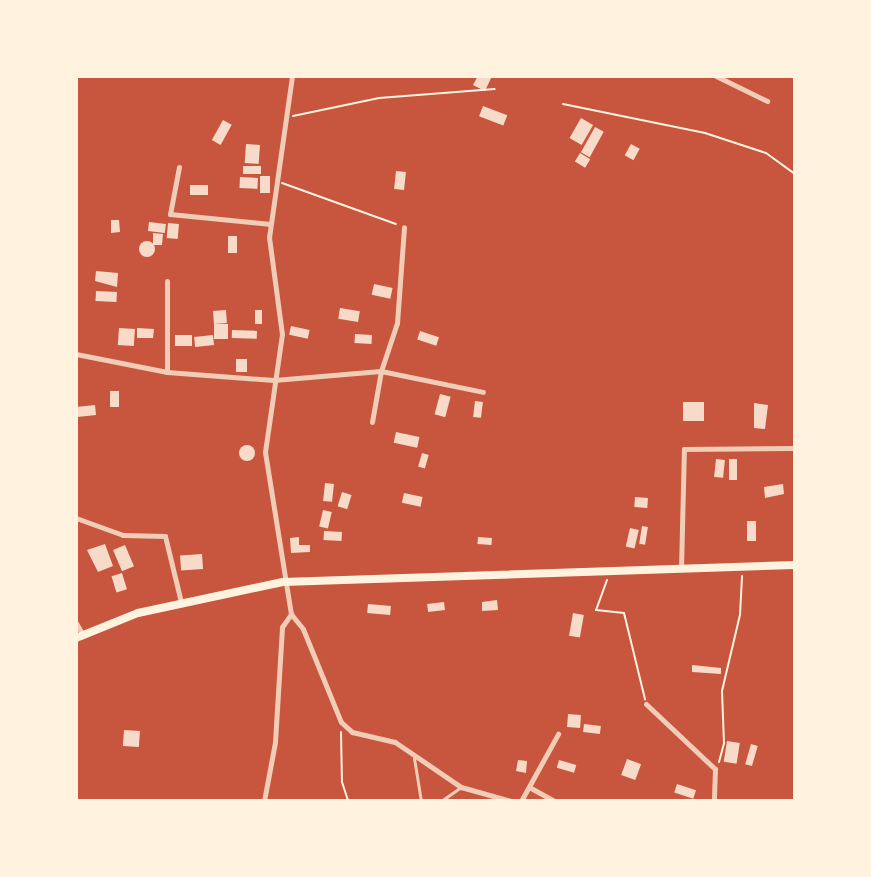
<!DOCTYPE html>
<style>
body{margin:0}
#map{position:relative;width:871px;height:877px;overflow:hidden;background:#c8553d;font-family:"Space Grotesk",sans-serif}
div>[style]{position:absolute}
.building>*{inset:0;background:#f7dbc8;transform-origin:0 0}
.round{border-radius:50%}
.path>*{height:2px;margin:-1px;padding:0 1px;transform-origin:1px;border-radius:1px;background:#fff3e0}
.service>*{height:3px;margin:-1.5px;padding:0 1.5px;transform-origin:1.5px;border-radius:1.5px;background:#f1ccb7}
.minor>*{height:5px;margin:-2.5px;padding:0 2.5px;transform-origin:2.5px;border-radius:2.5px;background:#f1ccb7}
.primary>*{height:8px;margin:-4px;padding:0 4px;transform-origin:4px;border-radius:4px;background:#fff3e0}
span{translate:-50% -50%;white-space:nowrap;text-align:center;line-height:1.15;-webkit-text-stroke:8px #fff3e0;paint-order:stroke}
.frame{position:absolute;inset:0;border:78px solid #fff3e0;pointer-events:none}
</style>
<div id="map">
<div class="building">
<div style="clip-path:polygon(478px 76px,492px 76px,485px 91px,473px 85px)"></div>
<div style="left:483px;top:106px;width:26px;height:11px;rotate:21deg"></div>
<div style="left:581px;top:118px;width:14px;height:23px;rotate:30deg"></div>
<div style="left:223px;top:120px;width:10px;height:23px;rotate:29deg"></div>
<div style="left:595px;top:127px;width:10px;height:29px;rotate:29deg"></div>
<div style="left:246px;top:144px;width:14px;height:19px;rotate:4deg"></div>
<div style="left:631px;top:144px;width:10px;height:13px;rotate:29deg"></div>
<div style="left:580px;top:153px;width:12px;height:10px;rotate:31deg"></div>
<div style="left:243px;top:166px;width:18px;height:8px"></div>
<div style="left:396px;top:171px;width:10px;height:18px;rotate:6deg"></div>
<div style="left:260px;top:176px;width:10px;height:17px"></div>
<div style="left:240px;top:177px;width:18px;height:11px;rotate:3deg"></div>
<div style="left:190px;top:185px;width:18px;height:10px"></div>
<div style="clip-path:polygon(111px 220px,119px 220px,120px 232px,111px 233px)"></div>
<div style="left:149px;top:222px;width:17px;height:9px;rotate:7deg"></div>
<div style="left:168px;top:223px;width:11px;height:15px;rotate:5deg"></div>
<div style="clip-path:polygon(153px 233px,163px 234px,162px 245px,153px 245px)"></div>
<div style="left:228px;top:236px;width:9px;height:17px"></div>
<div class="round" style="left:139px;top:241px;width:16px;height:16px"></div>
<div style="clip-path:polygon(96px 271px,118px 273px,117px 287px,95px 281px)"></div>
<div style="left:374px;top:284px;width:19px;height:11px;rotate:12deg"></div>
<div style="left:96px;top:291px;width:21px;height:10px;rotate:3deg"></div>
<div style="left:340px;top:308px;width:20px;height:11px;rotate:9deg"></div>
<div style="left:226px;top:310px;width:13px;height:13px;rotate:86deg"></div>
<div style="left:255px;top:310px;width:7px;height:14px"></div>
<div style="left:228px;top:324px;width:15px;height:14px;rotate:90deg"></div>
<div style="left:291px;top:326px;width:19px;height:9px;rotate:12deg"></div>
<div style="left:119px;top:328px;width:16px;height:17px;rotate:4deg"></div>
<div style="clip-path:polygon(137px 328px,154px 329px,153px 338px,137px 338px)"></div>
<div style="left:232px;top:330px;width:25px;height:8px;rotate:2deg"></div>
<div style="left:420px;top:331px;width:20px;height:9px;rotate:18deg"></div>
<div style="left:355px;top:334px;width:17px;height:9px;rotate:3deg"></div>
<div style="left:192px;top:335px;width:11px;height:17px;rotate:90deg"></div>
<div style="left:213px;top:335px;width:10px;height:19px;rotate:84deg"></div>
<div style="left:236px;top:359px;width:11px;height:13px"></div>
<div style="left:110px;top:391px;width:9px;height:16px"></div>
<div style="left:440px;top:394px;width:11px;height:21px;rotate:15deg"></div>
<div style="left:475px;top:401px;width:8px;height:16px;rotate:7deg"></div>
<div style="left:683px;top:402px;width:21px;height:19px"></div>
<div style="clip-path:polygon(754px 403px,768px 405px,765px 429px,754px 428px)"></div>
<div style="left:95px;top:405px;width:10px;height:19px;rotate:84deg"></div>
<div style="left:396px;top:432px;width:24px;height:11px;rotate:12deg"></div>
<div class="round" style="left:239px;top:445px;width:16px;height:16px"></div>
<div style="left:422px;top:453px;width:7px;height:14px;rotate:16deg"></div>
<div style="left:716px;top:459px;width:9px;height:18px;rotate:6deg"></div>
<div style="left:729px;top:459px;width:8px;height:21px"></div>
<div style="left:325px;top:483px;width:9px;height:18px;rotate:6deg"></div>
<div style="clip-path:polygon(783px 484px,784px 494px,765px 498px,764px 487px)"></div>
<div style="left:342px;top:492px;width:10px;height:15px;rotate:17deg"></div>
<div style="left:404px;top:493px;width:19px;height:10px;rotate:12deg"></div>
<div style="left:635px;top:497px;width:13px;height:10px;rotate:4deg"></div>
<div style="left:323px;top:510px;width:9px;height:17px;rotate:13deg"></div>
<div style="left:747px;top:521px;width:9px;height:20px"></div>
<div style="left:642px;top:526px;width:6px;height:18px;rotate:9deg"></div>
<div style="left:630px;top:528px;width:9px;height:19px;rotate:13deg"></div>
<div style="left:324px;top:531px;width:18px;height:9px;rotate:3deg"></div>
<div style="clip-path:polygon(299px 537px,299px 545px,310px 545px,310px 552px,291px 553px,290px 538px)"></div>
<div style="left:478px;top:537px;width:14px;height:7px;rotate:4deg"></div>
<div style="clip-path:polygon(105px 544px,113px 566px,98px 572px,87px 550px)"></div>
<div style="left:125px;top:545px;width:23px;height:13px;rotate:67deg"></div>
<div style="left:202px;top:554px;width:15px;height:22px;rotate:86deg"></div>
<div style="left:122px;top:573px;width:17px;height:11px;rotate:73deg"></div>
<div style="clip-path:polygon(497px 600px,498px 610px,482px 611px,482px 602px)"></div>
<div style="left:444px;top:602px;width:8px;height:17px;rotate:83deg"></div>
<div style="left:368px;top:604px;width:23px;height:9px;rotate:5deg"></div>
<div style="left:573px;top:613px;width:11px;height:23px;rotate:10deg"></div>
<div style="clip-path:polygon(692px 665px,721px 668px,721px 674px,692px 672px)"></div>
<div style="left:568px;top:714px;width:13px;height:13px;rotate:4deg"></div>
<div style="left:584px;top:724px;width:17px;height:8px;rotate:7deg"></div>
<div style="left:124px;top:730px;width:16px;height:16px;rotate:4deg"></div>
<div style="left:727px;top:741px;width:13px;height:21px;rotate:9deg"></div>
<div style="left:751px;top:744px;width:7px;height:21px;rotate:16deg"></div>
<div style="left:627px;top:759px;width:15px;height:17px;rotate:20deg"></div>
<div style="clip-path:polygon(518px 760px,527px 761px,526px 773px,516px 771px)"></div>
<div style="left:559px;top:760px;width:18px;height:8px;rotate:16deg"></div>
<div style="left:677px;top:784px;width:20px;height:9px;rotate:18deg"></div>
</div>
<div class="path">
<div style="left:563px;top:104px;width:145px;rotate:11.5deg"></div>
<div style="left:705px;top:133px;width:64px;rotate:18.2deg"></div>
<div style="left:766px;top:153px;width:36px;rotate:36deg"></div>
<div style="left:293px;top:116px;width:88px;rotate:-11.8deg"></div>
<div style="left:379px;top:98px;width:116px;rotate:-4.4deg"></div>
<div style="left:282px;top:183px;width:121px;rotate:19.8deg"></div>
<div style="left:607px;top:580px;width:32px;rotate:110deg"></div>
<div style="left:596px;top:610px;width:28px;rotate:6deg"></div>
<div style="left:624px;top:613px;width:89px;rotate:76.3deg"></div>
<div style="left:341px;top:732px;width:50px;rotate:88.9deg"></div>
<div style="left:342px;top:782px;width:20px;rotate:72deg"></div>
<div style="left:719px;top:762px;width:20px;rotate:-75deg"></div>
<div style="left:724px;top:743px;width:52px;rotate:-92.2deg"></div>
<div style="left:722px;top:691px;width:78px;rotate:-76.7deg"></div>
<div style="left:740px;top:615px;width:39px;rotate:-87deg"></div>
</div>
<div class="service">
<div style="left:414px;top:758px;width:44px;rotate:80.8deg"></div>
<div style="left:441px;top:801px;width:24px;rotate:-35deg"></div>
</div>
<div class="minor">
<div style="left:292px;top:76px;width:163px;rotate:98.1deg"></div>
<div style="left:269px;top:237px;width:98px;rotate:82.4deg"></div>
<div style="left:282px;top:334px;width:119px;rotate:98.2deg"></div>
<div style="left:265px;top:452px;width:164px;rotate:80.9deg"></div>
<div style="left:291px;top:614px;width:19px;rotate:51deg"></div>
<div style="left:303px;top:629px;width:100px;rotate:67.8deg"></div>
<div style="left:341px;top:722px;width:15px;rotate:42deg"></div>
<div style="left:352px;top:732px;width:44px;rotate:13.1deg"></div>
<div style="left:395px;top:742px;width:80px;rotate:34.3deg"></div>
<div style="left:461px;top:787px;width:52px;rotate:15.6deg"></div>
<div style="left:716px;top:76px;width:57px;rotate:26.1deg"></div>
<div style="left:179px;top:167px;width:48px;rotate:100.8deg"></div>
<div style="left:170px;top:214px;width:101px;rotate:5.7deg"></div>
<div style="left:76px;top:354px;width:93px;rotate:11.2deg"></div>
<div style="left:167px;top:372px;width:107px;rotate:4.3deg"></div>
<div style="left:274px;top:380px;width:107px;rotate:-4.8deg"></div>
<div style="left:381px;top:371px;width:104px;rotate:11.6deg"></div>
<div style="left:167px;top:372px;width:91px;rotate:-90deg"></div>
<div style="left:372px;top:422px;width:52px;rotate:-80deg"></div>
<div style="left:381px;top:371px;width:51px;rotate:-71.6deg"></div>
<div style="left:397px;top:323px;width:96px;rotate:-85.8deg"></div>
<div style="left:76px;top:518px;width:50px;rotate:19.9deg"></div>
<div style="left:123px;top:535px;width:42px;rotate:1.4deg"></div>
<div style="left:165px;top:536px;width:68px;rotate:76.4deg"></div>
<div style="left:681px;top:569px;width:120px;rotate:-88.6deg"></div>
<div style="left:684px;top:449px;width:111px;rotate:-0.5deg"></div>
<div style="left:76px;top:623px;width:14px;rotate:60deg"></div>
<div style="left:646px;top:704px;width:95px;rotate:43.3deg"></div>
<div style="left:715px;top:769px;width:32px;rotate:92deg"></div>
<div style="left:529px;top:787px;width:29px;rotate:29deg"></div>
<div style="left:264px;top:801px;width:60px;rotate:-79.4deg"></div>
<div style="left:275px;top:742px;width:115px;rotate:-86.5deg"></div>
<div style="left:282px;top:627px;width:16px;rotate:-55deg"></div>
<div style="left:521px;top:801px;width:77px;rotate:-61.1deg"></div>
</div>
<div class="primary">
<div style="left:76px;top:638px;width:67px;rotate:-22deg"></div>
<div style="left:138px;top:613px;width:148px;rotate:-12.1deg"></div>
<div style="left:283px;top:582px;width:512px;rotate:-1.9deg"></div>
</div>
<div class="frame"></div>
</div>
